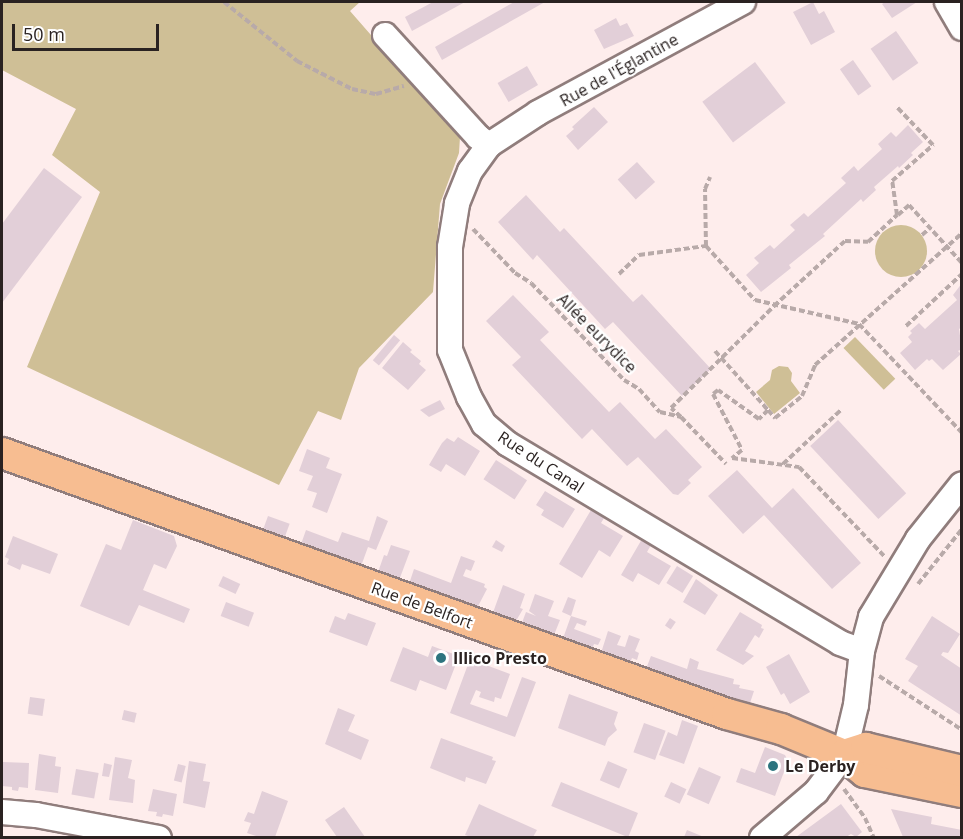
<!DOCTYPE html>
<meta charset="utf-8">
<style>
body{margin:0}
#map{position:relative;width:963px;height:839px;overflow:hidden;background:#feedec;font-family:"Open Sans",sans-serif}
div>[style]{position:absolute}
.green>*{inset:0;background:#cfbf96;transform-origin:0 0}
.round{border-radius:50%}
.building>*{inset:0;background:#e2cfd8;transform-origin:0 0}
.path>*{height:4px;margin-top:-2px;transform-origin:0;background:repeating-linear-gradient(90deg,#b8aaa9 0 6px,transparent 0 9px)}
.roads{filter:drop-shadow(2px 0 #907d7c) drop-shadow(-2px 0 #907d7c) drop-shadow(0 2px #907d7c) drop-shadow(0 -2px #907d7c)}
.minor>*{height:24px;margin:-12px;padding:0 12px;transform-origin:12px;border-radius:12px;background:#fff}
.major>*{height:30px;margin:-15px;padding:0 15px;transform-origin:15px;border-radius:15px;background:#f7bd91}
.dots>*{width:16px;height:16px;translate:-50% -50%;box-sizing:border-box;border:3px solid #fff;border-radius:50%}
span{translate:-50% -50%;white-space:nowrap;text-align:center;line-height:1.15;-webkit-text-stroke:4.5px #fff;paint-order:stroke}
.street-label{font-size:16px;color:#2a2221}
.poi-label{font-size:16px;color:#2a2221;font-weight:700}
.left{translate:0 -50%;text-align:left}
.frame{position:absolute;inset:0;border:3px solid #2a2221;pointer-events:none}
.scale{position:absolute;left:12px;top:24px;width:147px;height:27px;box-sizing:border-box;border:3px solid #2a2221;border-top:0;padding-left:8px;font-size:18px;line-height:21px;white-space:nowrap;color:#2a2221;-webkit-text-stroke:4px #fff;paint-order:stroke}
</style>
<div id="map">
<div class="green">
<div style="clip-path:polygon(2px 2px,360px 2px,350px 11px,460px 137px,459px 153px,440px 204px,433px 292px,359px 368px,341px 420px,318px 411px,279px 485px,27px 367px,100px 192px,52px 155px,76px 109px,2px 70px)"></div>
<div class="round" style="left:875px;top:225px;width:52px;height:52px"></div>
<div style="left:855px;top:337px;width:58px;height:16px;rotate:46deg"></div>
<div style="clip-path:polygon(779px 366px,788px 367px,792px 373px,791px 381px,800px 393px,774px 414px,756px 392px,770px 380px,772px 370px)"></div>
</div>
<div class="building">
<div style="clip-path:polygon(433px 2px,465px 2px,412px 31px,405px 17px)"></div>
<div style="clip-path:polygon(514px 2px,545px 2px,442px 60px,435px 47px)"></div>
<div style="clip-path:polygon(813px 2px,819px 14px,824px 11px,835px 32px,811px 45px,793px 12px)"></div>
<div style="clip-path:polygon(885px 2px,917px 2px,892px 18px,882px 4px)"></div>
<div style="clip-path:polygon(616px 18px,620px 26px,627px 23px,634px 36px,604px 49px,594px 30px)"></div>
<div style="left:896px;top:31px;width:39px;height:31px;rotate:55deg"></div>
<div style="left:853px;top:60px;width:32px;height:16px;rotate:55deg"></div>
<div style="left:755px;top:62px;width:51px;height:66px;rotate:53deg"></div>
<div style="left:527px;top:66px;width:22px;height:34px;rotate:60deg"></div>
<div style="clip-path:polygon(594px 107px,608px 122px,578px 150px,566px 136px,574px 129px,572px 127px)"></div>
<div style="clip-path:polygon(908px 125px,923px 142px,911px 153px,913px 155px,899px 168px,898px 166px,874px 187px,876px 190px,863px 202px,861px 199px,823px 234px,825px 236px,789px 265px,791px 268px,761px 292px,746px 275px,759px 263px,754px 258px,770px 245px,774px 249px,795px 230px,790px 225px,804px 213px,808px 217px,846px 183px,841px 178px,854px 166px,858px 171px,882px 149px,878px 144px,891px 132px,896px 137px)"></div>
<div style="left:637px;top:162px;width:27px;height:26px;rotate:48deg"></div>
<div style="clip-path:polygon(44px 168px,82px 197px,2px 303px,2px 224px)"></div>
<div style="clip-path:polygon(526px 195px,560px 232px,564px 228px,633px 302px,642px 294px,711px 369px,682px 396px,613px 322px,605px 329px,537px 255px,533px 260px,498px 222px)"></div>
<div style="clip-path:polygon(962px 283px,962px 327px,959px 329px,962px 349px,958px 351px,961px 354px,943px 370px,932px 359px,929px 361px,927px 359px,915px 370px,900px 353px,912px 342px,908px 337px,912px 333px,910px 331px,919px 323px,925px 329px,957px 300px,953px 295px)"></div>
<div style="clip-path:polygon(513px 295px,549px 332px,540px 340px,609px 412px,620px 402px,655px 439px,666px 429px,702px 467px,688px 480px,691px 483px,678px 495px,673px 494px,638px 457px,627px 466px,592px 429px,582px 439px,512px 365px,521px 357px,486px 321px)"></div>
<div style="left:394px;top:335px;width:8px;height:33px;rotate:40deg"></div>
<div style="clip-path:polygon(403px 342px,412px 350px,410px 352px,421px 361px,419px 364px,426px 370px,408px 390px,382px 368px)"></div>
<div style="clip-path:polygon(440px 400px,445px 409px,429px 417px,420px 410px)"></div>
<div style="left:838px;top:420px;width:100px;height:38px;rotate:47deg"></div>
<div style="clip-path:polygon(458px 437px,480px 451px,465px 476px,446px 464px,441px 472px,429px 465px,442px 443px,447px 438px,454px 442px)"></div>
<div style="clip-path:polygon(307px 449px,330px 458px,326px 468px,342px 474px,327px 513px,312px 507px,317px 493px,307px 490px,313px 476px,299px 471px)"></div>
<div style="left:496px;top:460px;width:37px;height:23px;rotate:33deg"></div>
<div style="clip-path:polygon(737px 470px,772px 508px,793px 488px,861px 563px,832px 589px,764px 515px,743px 534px,708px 496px)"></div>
<div style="clip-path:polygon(545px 491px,575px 509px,563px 528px,541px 515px,544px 510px,536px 505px)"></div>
<div style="clip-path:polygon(591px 510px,604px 518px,601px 523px,623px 536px,610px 557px,599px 550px,582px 578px,559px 564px)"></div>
<div style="left:268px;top:516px;width:23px;height:18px;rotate:20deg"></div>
<div style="clip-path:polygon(377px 516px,388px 521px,376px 550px,368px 547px,360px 569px,300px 547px,306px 530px,338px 542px,342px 532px,369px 541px)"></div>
<div style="clip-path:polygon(133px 520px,174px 536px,177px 546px,166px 569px,154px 564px,143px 590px,190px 609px,184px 623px,139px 605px,129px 626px,80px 606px,106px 544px,121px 550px)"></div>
<div style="clip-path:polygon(13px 536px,58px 554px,50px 574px,22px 564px,20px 570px,7px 564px,9px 559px,5px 557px)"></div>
<div style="clip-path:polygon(642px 539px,651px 545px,647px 552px,671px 566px,659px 585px,638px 573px,633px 582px,621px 575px)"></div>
<div style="clip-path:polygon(496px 540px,505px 546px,502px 552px,492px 547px)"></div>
<div style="clip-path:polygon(391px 545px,410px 551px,398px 583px,377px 575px,384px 555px,387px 556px)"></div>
<div style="clip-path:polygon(461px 556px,475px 561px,471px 571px,466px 569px,463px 576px,485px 584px,484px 587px,487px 589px,475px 612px,409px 584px,414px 569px,451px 583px)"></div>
<div style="left:677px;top:566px;width:19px;height:20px;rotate:32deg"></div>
<div style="left:223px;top:576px;width:19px;height:11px;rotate:25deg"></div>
<div style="clip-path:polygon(696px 579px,718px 595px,705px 615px,683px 602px)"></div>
<div style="clip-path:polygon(503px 585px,525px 594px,520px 608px,523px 609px,513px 626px,491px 618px)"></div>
<div style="clip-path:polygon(535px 594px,554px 601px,548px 616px,560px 620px,552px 640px,520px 628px,526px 612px,536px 616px,529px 611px)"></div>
<div style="clip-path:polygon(568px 597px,576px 600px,571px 616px,562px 612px)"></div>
<div style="left:226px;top:602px;width:30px;height:15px;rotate:21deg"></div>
<div style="clip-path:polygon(740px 612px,762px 625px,761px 628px,764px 629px,759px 638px,755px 635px,745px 651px,754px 656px,743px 665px,716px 650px)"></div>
<div style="clip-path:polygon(348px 613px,376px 623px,367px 646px,329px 632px,335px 616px,345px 620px)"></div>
<div style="clip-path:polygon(571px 616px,587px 621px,585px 626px,577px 623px,574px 629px,601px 639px,598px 645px,594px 644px,590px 654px,561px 644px)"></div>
<div style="clip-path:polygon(932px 616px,960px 634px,948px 653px,943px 652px,941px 655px,962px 669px,962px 716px,908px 681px,918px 666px,905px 659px)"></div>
<div style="left:670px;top:618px;width:7px;height:9px;rotate:34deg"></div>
<div style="clip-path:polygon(608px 631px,621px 636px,617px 645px,625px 647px,629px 635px,640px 639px,635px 651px,639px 653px,637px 660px,632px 658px,628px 668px,601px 653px)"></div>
<div style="clip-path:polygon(432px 646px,459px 656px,446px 690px,420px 680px,416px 691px,390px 681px,403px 647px,428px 657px)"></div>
<div style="clip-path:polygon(789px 654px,810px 692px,790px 704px,784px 693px,781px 695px,766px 667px)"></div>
<div style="clip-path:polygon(651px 656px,687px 669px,690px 658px,699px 662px,697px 669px,734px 679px,733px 684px,740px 685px,739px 688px,754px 691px,749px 706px,644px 674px)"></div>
<div style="clip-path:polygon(470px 659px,510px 674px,501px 699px,495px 697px,494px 702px,479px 697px,481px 692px,476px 690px,470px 704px,507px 717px,522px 677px,536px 682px,515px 737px,450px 713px)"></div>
<div style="clip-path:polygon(569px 694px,618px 712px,614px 724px,617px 730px,608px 738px,605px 746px,558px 728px)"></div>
<div style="left:30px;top:697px;width:15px;height:17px;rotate:8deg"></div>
<div style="clip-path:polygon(338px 708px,355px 715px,348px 731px,369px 740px,361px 760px,325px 744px)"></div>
<div style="left:124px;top:710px;width:13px;height:10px;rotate:13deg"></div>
<div style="clip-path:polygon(682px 720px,698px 726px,684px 764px,659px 755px,668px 732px,677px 736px)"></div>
<div style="left:644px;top:723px;width:23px;height:31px;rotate:20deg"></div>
<div style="clip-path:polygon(441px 738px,493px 757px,492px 760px,496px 761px,486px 784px,466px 777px,465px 782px,430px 768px)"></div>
<div style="clip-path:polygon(765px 747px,785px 755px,788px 761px,775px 796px,736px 782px,741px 768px,755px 773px)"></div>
<div style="clip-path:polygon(39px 754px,56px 757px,55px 766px,61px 767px,58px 793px,35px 790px)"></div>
<div style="clip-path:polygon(115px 757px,132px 760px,128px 778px,135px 780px,133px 803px,109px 800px)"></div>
<div style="clip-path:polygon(189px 761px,206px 764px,203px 781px,210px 782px,205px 808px,183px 803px)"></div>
<div style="left:608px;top:761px;width:21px;height:21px;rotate:23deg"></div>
<div style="clip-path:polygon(3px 762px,29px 763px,28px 788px,19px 787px,18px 791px,12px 790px,12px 787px,2px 786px)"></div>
<div style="clip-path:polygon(104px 763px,112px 765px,109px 777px,102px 776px)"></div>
<div style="left:178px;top:764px;width:8px;height:17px;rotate:14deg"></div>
<div style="left:699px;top:767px;width:24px;height:30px;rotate:24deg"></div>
<div style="left:76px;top:769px;width:23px;height:26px;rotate:10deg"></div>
<div style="left:561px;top:782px;width:83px;height:26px;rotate:22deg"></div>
<div style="left:671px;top:782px;width:17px;height:16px;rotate:25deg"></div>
<div style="clip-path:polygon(153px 789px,177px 794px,173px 816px,163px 814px,162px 817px,156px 816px,157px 812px,148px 811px)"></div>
<div style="clip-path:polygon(262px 791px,288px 801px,275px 837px,259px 837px,247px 833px,251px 823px,244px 821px,248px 812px,254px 814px)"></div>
<div style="clip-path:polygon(479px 804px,537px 830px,533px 837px,471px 837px,465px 835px)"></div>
<div style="clip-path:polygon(841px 804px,862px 832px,856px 837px,851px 834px,846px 837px,796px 837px)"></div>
<div style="clip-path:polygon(344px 807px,365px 837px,337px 837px,325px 820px)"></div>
<div style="clip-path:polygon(891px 809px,932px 817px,931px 824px,962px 830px,962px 837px,903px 837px)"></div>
<div style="clip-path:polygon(687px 830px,704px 837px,684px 837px)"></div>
</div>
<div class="path">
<div style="left:224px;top:2px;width:94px;rotate:38.9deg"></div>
<div style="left:297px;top:61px;width:62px;rotate:27deg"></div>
<div style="left:352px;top:89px;width:25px;rotate:12deg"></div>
<div style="left:376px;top:94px;width:29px;rotate:-16deg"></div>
<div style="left:898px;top:215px;width:15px;rotate:-42deg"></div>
<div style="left:909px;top:205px;width:79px;rotate:47.6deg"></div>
<div style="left:473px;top:229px;width:61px;rotate:46.3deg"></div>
<div style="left:515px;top:273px;width:19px;rotate:32deg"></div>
<div style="left:531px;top:283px;width:134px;rotate:46.2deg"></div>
<div style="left:624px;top:380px;width:17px;rotate:31deg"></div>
<div style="left:639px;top:389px;width:31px;rotate:48deg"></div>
<div style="left:660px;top:412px;width:22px;rotate:13deg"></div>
<div style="left:681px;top:417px;width:65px;rotate:46.2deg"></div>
<div style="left:922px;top:235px;width:11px;rotate:-41deg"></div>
<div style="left:706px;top:246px;width:57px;rotate:-91deg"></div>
<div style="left:705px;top:189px;width:13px;rotate:-67deg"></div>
<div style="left:619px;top:274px;width:28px;rotate:-44deg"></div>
<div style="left:639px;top:255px;width:68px;rotate:-7.7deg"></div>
<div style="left:706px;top:246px;width:73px;rotate:47.8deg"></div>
<div style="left:755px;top:300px;width:107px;rotate:13deg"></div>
<div style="left:859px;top:324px;width:150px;rotate:46.6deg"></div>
<div style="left:906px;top:326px;width:76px;rotate:-42.9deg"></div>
<div style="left:715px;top:351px;width:79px;rotate:48.1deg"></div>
<div style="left:768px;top:410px;width:13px;rotate:135deg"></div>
<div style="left:759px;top:419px;width:50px;rotate:-144.7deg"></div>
<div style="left:718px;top:390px;width:6px;rotate:141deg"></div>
<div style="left:713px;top:394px;width:63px;rotate:62.6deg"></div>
<div style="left:742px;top:450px;width:13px;rotate:141deg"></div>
<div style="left:768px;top:410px;width:11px;rotate:49deg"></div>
<div style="left:775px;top:418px;width:35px;rotate:-39deg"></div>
<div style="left:802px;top:396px;width:34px;rotate:-67deg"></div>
<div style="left:815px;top:365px;width:198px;rotate:-41.9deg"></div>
<div style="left:681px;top:417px;width:13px;rotate:-138deg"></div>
<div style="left:671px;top:408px;width:145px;rotate:-44.7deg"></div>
<div style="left:774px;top:306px;width:96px;rotate:-42.5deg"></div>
<div style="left:845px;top:241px;width:23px;rotate:2deg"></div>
<div style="left:868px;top:242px;width:40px;rotate:-43deg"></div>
<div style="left:897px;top:215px;width:34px;rotate:-98deg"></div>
<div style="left:892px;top:181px;width:55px;rotate:-41.3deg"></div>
<div style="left:933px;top:145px;width:52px;rotate:-133.5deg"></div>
<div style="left:732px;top:458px;width:68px;rotate:7.7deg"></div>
<div style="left:799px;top:467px;width:123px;rotate:46.3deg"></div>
<div style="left:783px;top:464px;width:79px;rotate:-43deg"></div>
<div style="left:918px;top:584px;width:70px;rotate:-51.3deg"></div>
<div style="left:879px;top:676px;width:99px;rotate:33deg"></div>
<div style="left:844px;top:789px;width:36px;rotate:54deg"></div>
<div style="left:865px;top:818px;width:22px;rotate:66deg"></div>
</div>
<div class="roads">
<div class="minor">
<div style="left:743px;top:2px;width:233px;rotate:151.6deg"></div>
<div style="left:538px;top:113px;width:59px;rotate:146.9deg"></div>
<div style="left:489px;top:145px;width:32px;rotate:126deg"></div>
<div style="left:470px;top:171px;width:35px;rotate:112deg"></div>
<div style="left:457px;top:204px;width:44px;rotate:99.2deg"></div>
<div style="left:450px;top:247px;width:103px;rotate:90deg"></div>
<div style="left:450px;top:350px;width:51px;rotate:68deg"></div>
<div style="left:469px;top:397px;width:31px;rotate:61deg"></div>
<div style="left:484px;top:424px;width:31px;rotate:40deg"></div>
<div style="left:508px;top:444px;width:387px;rotate:30.9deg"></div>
<div style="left:840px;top:643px;width:23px;rotate:20deg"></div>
<div style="left:947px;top:2px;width:30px;rotate:60deg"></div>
<div style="left:385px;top:35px;width:138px;rotate:47.6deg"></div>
<div style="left:478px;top:137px;width:14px;rotate:36deg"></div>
<div style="left:2px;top:812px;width:34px;rotate:5deg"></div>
<div style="left:36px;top:815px;width:125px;rotate:10.6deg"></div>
<div style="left:762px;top:838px;width:71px;rotate:-40.4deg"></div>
<div style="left:816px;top:792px;width:46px;rotate:-52.9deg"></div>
<div style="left:844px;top:755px;width:51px;rotate:-76.5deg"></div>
<div style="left:856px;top:705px;width:54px;rotate:-83.7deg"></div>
<div style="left:862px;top:651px;width:35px;rotate:-75deg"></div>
<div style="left:871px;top:617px;width:91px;rotate:-58.9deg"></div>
<div style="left:918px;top:539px;width:70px;rotate:-51.3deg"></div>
</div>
<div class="major">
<div style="left:2px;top:453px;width:771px;rotate:19.8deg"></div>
<div style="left:727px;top:714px;width:56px;rotate:15.5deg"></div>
<div style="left:781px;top:729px;width:68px;rotate:22.4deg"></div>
<div style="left:844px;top:755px;width:27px;rotate:39deg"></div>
<div style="left:865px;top:772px;width:99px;rotate:11.7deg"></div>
<div style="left:844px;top:755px;width:23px;rotate:-18deg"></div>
<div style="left:866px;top:748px;width:99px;rotate:13.5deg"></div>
</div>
</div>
<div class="dots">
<div style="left:441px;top:658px;background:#2c747f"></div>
<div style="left:773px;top:766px;background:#2c747f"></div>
</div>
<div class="street-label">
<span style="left:619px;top:70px;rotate:-29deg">Rue de l'Églantine</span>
<span style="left:597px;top:333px;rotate:45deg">Allée eurydice</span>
<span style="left:541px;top:462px;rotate:33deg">Rue du Canal</span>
<span style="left:422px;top:605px;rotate:20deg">Rue de Belfort</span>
</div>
<div class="poi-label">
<span class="left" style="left:453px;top:658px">Illico Presto</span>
<span class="left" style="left:785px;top:766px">Le Derby</span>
</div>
<div class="frame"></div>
<div class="scale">50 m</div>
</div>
